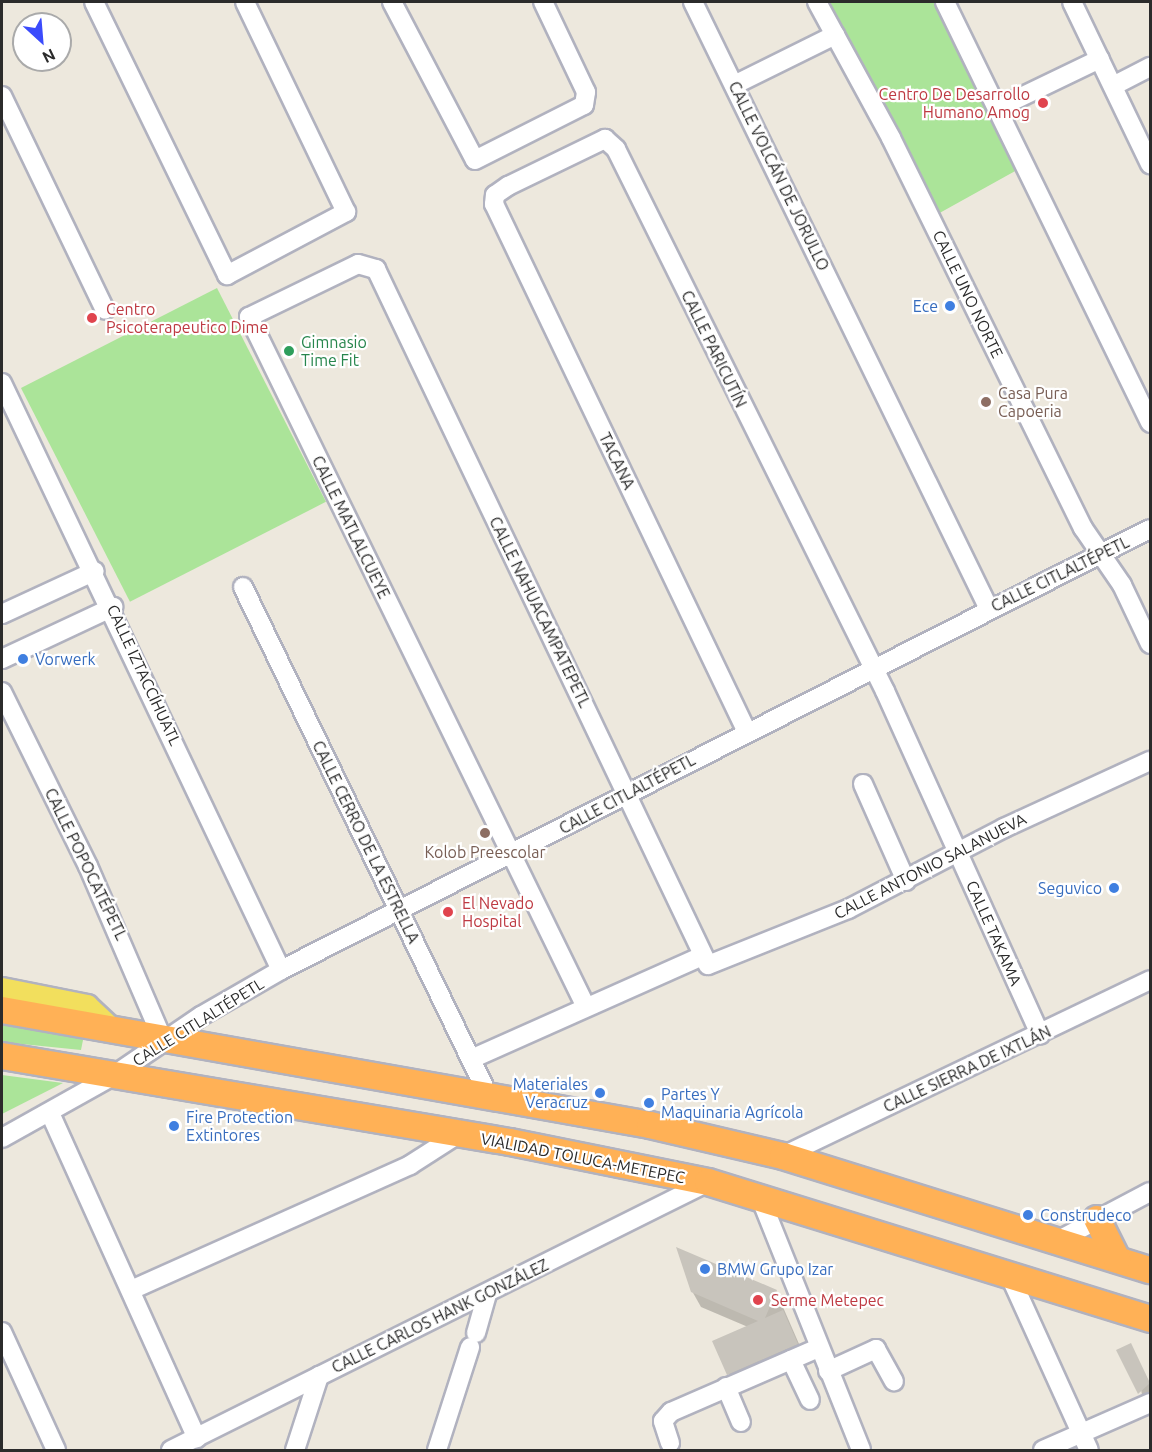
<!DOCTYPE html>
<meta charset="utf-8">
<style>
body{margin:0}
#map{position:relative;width:1152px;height:1452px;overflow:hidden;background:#ede8dd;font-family:Ubuntu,sans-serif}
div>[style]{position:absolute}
.green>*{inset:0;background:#abe499;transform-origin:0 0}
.shadow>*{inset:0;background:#0003}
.building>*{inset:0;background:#c8c4bc}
.roads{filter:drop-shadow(2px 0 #b1b2bf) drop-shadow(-2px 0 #b1b2bf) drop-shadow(0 2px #b1b2bf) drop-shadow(0 -2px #b1b2bf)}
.minor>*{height:18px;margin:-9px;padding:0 9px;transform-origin:9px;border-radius:9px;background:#fff}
.major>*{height:22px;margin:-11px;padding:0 11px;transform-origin:11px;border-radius:11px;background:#f2df5d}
.highway>*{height:26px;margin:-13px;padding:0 13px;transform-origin:13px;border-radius:13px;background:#ffb156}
.dots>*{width:16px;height:16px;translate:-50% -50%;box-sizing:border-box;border:3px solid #fff;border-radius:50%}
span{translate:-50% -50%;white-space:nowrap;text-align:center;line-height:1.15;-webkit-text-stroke:4.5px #fff;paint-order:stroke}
.health-label{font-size:16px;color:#be3a42}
.right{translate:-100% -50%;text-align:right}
.left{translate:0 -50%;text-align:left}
.street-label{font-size:16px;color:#2b2b2b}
.shop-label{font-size:16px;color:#366cbe}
.leisure-label{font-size:16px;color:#27864d}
.education-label{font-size:16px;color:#785e54}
.frame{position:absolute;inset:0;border:3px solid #2b2b2b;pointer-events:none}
.north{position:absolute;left:12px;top:12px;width:60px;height:60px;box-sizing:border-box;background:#fff;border:2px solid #aaa;border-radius:50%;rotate:154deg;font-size:16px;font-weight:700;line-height:24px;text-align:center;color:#2b2b2b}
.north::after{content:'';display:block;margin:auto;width:21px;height:27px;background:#3b4bfc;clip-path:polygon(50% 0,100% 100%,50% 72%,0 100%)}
</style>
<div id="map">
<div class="green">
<div style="clip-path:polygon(828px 2px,935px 2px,1017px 170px,936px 215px)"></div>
<div style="left:217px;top:288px;width:240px;height:220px;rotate:63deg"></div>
<div style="clip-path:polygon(2px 1018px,75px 1034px,83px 1040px,81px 1050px,2px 1042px)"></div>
<div style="clip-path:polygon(2px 1075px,63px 1083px,2px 1114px)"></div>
</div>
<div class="shadow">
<div style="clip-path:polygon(692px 1291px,776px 1291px,806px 1360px,737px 1389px,714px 1342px,748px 1327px,701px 1307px)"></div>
<div style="clip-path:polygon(1134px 1352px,1150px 1385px,1150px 1396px,1143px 1400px)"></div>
</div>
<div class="building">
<div style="clip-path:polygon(676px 1247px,777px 1290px,765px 1318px,783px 1310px,798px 1344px,727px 1375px,712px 1341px,758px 1321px,691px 1292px)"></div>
<div style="clip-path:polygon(1131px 1343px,1150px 1383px,1138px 1394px,1116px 1350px)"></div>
</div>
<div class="roads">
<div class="minor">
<div style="left:94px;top:2px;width:304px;rotate:64deg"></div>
<div style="left:227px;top:275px;width:135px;rotate:-27.9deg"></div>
<div style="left:346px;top:212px;width:233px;rotate:-115.7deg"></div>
<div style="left:392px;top:2px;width:178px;rotate:62.3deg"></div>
<div style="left:475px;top:160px;width:122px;rotate:-26.8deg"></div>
<div style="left:584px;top:105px;width:13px;rotate:-81deg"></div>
<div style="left:586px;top:92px;width:100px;rotate:-115.5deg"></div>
<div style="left:693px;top:2px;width:675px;rotate:64deg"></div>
<div style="left:817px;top:2px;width:155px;rotate:61.4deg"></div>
<div style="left:891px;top:138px;width:435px;rotate:63.8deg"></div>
<div style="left:1083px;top:528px;width:69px;rotate:55.6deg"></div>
<div style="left:1122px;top:585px;width:65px;rotate:64.6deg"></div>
<div style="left:945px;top:2px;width:468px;rotate:64deg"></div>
<div style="left:1072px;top:2px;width:180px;rotate:64.3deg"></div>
<div style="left:734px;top:85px;width:113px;rotate:-26.3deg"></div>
<div style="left:1113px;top:86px;width:42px;rotate:-27.2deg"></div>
<div style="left:2px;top:96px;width:237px;rotate:64.3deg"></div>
<div style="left:998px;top:108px;width:113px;rotate:-25.7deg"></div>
<div style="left:2px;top:383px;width:650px;rotate:64.58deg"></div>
<div style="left:243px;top:587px;width:566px;rotate:64.25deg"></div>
<div style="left:2px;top:614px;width:102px;rotate:-24.8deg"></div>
<div style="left:2px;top:659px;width:123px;rotate:-25.1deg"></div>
<div style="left:2px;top:692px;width:194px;rotate:63.7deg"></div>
<div style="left:88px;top:866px;width:189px;rotate:66.7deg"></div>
<div style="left:746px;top:730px;width:583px;rotate:-115.6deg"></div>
<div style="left:494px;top:204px;width:9px;rotate:-84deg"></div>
<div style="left:495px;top:195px;width:16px;rotate:-35deg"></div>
<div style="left:508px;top:186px;width:108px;rotate:-25.9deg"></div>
<div style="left:605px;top:139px;width:15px;rotate:42deg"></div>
<div style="left:616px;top:149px;width:605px;rotate:63.6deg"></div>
<div style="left:885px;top:691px;width:377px;rotate:65.7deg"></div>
<div style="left:863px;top:784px;width:106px;rotate:66.1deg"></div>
<div style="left:586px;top:1007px;width:768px;rotate:-116.03deg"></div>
<div style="left:249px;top:317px;width:121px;rotate:-25.9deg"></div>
<div style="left:358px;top:264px;width:19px;rotate:16deg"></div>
<div style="left:376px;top:269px;width:771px;rotate:64.5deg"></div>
<div style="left:708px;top:965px;width:151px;rotate:-21.8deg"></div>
<div style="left:848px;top:909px;width:176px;rotate:-27.4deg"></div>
<div style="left:1004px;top:828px;width:161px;rotate:-24.7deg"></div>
<div style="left:471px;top:1059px;width:251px;rotate:-24deg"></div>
<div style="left:50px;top:1113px;width:357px;rotate:65.7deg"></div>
<div style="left:2px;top:1138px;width:127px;rotate:-29.2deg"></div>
<div style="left:113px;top:1076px;width:107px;rotate:-34.3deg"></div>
<div style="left:201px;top:1016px;width:92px;rotate:-29.9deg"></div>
<div style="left:281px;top:970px;width:974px;rotate:-26.91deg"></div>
<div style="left:783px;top:1156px;width:407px;rotate:-25.6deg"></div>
<div style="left:760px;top:1197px;width:272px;rotate:68.2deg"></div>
<div style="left:1057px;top:1241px;width:105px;rotate:-27.8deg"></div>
<div style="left:1009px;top:1274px;width:193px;rotate:65.6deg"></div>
<div style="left:131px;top:1290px;width:306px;rotate:-24.1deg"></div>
<div style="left:410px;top:1165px;width:56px;rotate:-32.6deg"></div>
<div style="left:2px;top:1332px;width:130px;rotate:65.4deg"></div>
<div style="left:476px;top:1333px;width:41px;rotate:-74.2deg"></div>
<div style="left:791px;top:1360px;width:44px;rotate:64.6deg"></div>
<div style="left:828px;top:1371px;width:53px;rotate:-24.6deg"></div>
<div style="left:876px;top:1349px;width:37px;rotate:61deg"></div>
<div style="left:726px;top:1387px;width:38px;rotate:67deg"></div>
<div style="left:670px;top:1443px;width:23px;rotate:-108deg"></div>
<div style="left:663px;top:1421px;width:12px;rotate:-48deg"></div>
<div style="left:671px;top:1412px;width:160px;rotate:-23.5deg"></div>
<div style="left:171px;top:1450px;width:600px;rotate:-26.52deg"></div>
<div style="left:295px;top:1450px;width:78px;rotate:-72deg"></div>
<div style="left:437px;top:1450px;width:108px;rotate:-72.2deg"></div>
<div style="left:1043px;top:1450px;width:117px;rotate:-23.7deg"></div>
</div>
<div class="major">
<div style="left:2px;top:989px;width:87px;rotate:11.3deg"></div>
<div style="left:87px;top:1006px;width:37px;rotate:43deg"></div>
</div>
<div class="highway">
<div style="left:2px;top:1010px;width:658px;rotate:10.06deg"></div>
<div style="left:650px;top:1125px;width:137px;rotate:13.1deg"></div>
<div style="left:783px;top:1156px;width:384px;rotate:17.3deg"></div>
<div style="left:2px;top:1056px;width:515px;rotate:9.61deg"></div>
<div style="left:510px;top:1142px;width:202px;rotate:11.4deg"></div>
<div style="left:708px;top:1182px;width:463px;rotate:17.2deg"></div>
<div style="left:1097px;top:1219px;width:45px;rotate:63.4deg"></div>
</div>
</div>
<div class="dots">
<div style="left:1043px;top:103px;background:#e0444e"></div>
<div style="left:950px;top:306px;background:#3f7fe0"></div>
<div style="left:92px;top:318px;background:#e0444e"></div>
<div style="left:289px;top:351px;background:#2e9e5b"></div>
<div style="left:986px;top:402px;background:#8d6e63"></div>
<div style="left:23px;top:659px;background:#3f7fe0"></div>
<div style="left:485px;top:833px;background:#8d6e63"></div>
<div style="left:1114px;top:888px;background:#3f7fe0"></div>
<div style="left:448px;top:912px;background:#e0444e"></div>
<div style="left:600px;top:1093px;background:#3f7fe0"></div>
<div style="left:649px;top:1103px;background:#3f7fe0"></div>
<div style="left:174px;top:1126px;background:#3f7fe0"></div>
<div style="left:1028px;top:1215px;background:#3f7fe0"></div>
<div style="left:705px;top:1269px;background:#3f7fe0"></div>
<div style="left:758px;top:1300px;background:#e0444e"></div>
</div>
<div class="health-label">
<span class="right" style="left:1030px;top:103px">Centro De Desarrollo<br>Humano Amog</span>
<span class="left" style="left:106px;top:318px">Centro<br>Psicoterapeutico Dime</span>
<span class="left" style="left:462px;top:912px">El Nevado<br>Hospital</span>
<span class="left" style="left:771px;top:1300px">Serme Metepec</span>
</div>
<div class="street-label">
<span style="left:779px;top:176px;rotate:64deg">CALLE VOLCÁN DE JORULLO</span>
<span style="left:968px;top:294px;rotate:64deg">CALLE UNO NORTE</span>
<span style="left:714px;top:349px;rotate:64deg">CALLE PARICUTÍN</span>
<span style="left:617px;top:461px;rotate:64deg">TACANA</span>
<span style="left:351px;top:527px;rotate:64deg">CALLE MATLALCUEYE</span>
<span style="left:1060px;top:574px;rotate:-26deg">CALLE CITLALTÉPETL</span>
<span style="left:540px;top:612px;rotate:64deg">CALLE NAHUACAMPATEPETL</span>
<span style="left:144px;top:675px;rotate:65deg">CALLE IZTACCÍHUATL</span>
<span style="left:627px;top:794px;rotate:-28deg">CALLE CITLALTÉPETL</span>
<span style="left:366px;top:842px;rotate:64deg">CALLE CERRO DE LA ESTRELLA</span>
<span style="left:86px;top:864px;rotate:64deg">CALLE POPOCATÉPETL</span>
<span style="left:930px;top:866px;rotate:-27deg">CALLE ANTONIO SALANUEVA</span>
<span style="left:994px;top:933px;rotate:66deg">CALLE TAKAMA</span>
<span style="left:198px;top:1022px;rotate:-32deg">CALLE CITLALTÉPETL</span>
<span style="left:967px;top:1069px;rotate:-25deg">CALLE SIERRA DE IXTLÁN</span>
<span style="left:583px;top:1158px;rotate:11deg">VIALIDAD TOLUCA-METEPEC</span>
<span style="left:440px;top:1316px;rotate:-26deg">CALLE CARLOS HANK GONZÁLEZ</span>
</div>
<div class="shop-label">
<span class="right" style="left:938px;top:306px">Ece</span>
<span class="left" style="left:35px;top:659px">Vorwerk</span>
<span class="right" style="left:1102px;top:888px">Seguvico</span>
<span class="right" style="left:588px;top:1093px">Materiales<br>Veracruz</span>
<span class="left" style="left:661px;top:1103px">Partes Y<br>Maquinaria Agrícola</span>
<span class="left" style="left:186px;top:1126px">Fire Protection<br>Extintores</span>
<span class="left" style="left:1040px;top:1215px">Construdeco</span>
<span class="left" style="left:717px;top:1269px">BMW Grupo Izar</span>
</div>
<div class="leisure-label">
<span class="left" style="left:301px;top:351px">Gimnasio<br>Time Fit</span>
</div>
<div class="education-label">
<span class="left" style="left:998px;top:402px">Casa Pura<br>Capoeria</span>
<span style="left:485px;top:852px">Kolob Preescolar</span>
</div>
<div class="frame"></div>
<div class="north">N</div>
</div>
